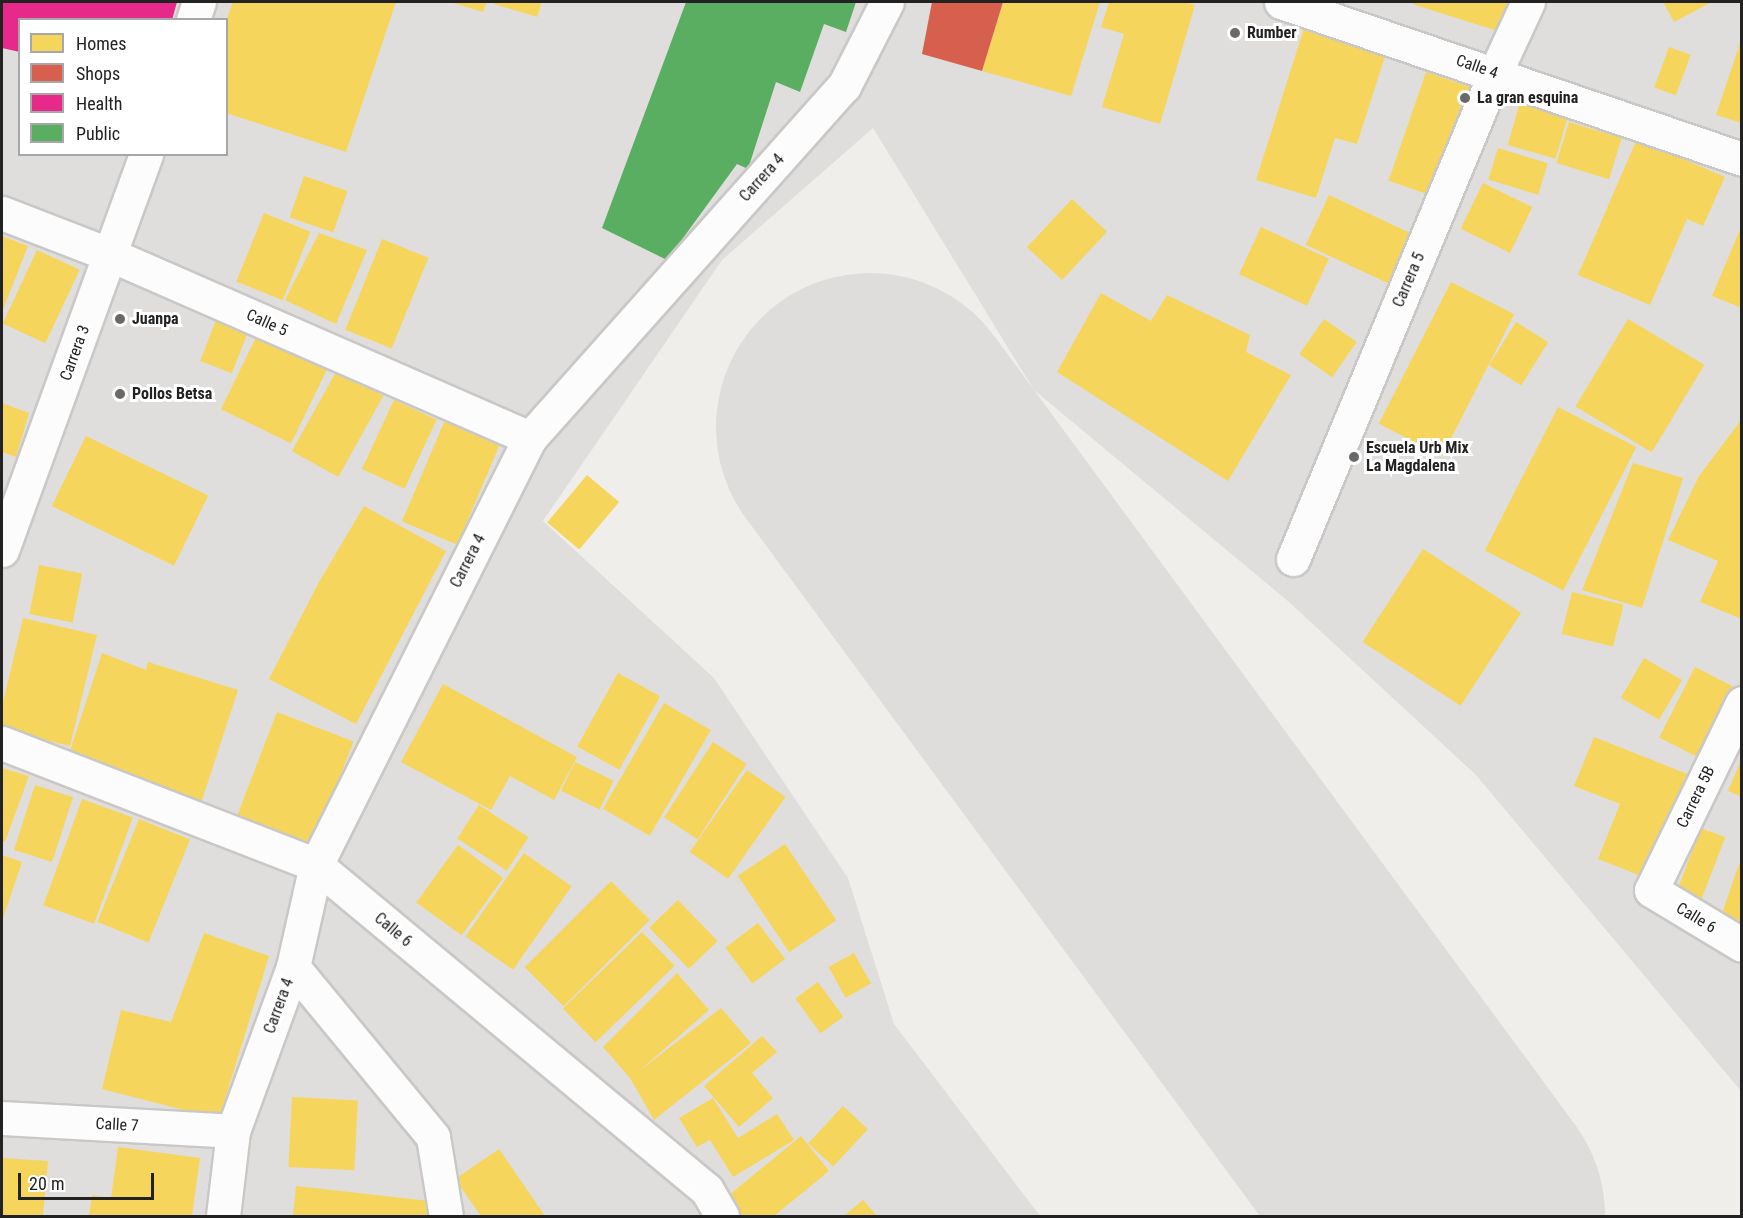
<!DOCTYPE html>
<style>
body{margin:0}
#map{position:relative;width:1743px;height:1218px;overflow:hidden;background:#f0eeeb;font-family:"Roboto Condensed",sans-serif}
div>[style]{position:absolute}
.residential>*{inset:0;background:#dfdedc}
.homes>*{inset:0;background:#f6d55c;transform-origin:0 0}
.shops>*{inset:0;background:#d6604d}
.health>*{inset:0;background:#e7298a}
.public>*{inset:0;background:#5aae61}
.runway>*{height:308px;margin:-154px;padding:0 154px;transform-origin:154px;border-radius:154px;background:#dedddc}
.roads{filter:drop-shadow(2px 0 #c9c8c7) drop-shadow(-2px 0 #c9c8c7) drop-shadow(0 2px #c9c8c7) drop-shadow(0 -2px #c9c8c7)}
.street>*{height:33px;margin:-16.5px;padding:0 16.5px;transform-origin:16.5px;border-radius:16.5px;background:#fdfcfc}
.dots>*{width:16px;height:16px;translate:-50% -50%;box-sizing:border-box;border:3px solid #fff;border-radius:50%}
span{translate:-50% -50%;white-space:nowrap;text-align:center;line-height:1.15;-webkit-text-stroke:6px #fff;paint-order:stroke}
.poi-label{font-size:16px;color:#222;font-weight:700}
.left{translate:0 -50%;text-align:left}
.street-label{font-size:16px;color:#222}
.frame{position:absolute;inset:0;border:3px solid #222;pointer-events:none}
.legend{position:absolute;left:18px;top:18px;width:210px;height:138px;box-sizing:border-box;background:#fff;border:2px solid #a7a7a7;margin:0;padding:8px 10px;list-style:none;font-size:18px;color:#222}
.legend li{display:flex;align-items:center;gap:12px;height:30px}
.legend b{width:30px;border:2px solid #a7a7a7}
.scale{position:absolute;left:18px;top:1173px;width:136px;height:27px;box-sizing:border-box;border:3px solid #222;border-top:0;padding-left:8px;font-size:18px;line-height:21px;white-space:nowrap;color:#222;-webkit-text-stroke:4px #fff;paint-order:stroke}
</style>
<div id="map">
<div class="residential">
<div style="clip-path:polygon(evenodd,2px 2px,1741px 2px,1741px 1091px,1476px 775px,1289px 602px,1034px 390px,873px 128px,722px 260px,543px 521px,714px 678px,848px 878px,894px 1024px,1040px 1216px,2px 1216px,2px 2px,20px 20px,226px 20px,226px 154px,20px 154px,20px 20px)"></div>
</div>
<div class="homes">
<div style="clip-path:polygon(233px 2px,396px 2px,346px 152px,226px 113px,226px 21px)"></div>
<div style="clip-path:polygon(450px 2px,487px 2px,483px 12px)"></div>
<div style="clip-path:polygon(495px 2px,542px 2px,537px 17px,494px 4px)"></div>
<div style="clip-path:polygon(1003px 2px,1100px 2px,1071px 96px,982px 71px)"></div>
<div style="clip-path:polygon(1109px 2px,1184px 2px,1195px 5px,1160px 124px,1102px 107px,1124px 34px,1101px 27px)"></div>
<div style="clip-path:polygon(1413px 2px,1514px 2px,1504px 33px,1412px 4px)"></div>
<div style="clip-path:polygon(1663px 2px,1712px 2px,1674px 22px)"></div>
<div style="clip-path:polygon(1304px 28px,1386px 53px,1357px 144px,1335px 138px,1316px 198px,1256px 180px)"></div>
<div style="clip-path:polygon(1741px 40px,1742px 40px,1742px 123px,1716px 115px)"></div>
<div style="left:1669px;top:47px;width:23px;height:43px;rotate:20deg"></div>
<div style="left:1426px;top:72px;width:56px;height:115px;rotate:19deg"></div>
<div style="left:1522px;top:95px;width:50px;height:52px;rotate:16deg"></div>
<div style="left:1569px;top:122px;width:55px;height:43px;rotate:17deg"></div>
<div style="clip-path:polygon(1637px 139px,1725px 177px,1703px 226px,1687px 219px,1650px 305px,1578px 275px)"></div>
<div style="left:1498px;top:148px;width:52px;height:33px;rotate:17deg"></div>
<div style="left:304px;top:176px;width:46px;height:44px;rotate:19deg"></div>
<div style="left:1483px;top:183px;width:55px;height:51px;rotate:26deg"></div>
<div style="left:1329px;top:195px;width:98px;height:55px;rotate:25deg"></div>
<div style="left:1072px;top:199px;width:48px;height:66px;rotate:43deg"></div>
<div style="left:264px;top:213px;width:50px;height:74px;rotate:22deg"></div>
<div style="clip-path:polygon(1742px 225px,1742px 308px,1712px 296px)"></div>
<div style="left:1261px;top:227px;width:75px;height:52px;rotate:25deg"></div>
<div style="clip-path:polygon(319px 233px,367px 250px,336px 324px,285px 300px)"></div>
<div style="clip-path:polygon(2px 236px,28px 246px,2px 312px)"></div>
<div style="left:382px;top:239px;width:50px;height:98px;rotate:22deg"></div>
<div style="left:37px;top:250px;width:47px;height:81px;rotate:25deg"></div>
<div style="left:1451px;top:282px;width:71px;height:159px;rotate:27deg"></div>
<div style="clip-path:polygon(1101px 293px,1151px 321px,1167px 295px,1250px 335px,1246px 352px,1291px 375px,1228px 481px,1057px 372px)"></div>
<div style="left:1324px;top:319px;width:40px;height:43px;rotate:35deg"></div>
<div style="left:1628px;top:319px;width:89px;height:102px;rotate:31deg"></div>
<div style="left:216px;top:320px;width:34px;height:44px;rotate:21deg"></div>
<div style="left:1516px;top:322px;width:38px;height:51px;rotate:32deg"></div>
<div style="left:259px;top:331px;width:78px;height:87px;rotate:26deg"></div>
<div style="left:337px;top:370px;width:53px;height:93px;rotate:29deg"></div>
<div style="left:394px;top:400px;width:47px;height:76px;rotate:25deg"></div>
<div style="clip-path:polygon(2px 403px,29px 413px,16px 457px,2px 452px)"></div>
<div style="left:1558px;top:407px;width:88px;height:161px;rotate:27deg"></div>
<div style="clip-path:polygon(1742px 419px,1742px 619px,1700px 602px,1718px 561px,1668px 540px,1699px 476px)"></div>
<div style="left:445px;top:420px;width:60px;height:110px;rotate:23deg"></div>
<div style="left:86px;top:436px;width:136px;height:78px;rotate:26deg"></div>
<div style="clip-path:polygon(1633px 463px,1683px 478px,1642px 608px,1582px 590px)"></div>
<div style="left:587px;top:475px;width:42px;height:62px;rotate:40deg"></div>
<div style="clip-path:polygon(364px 506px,446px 551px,356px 724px,269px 679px,319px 582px)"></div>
<div style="left:1423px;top:549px;width:117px;height:111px;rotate:33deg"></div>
<div style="left:39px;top:565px;width:44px;height:50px;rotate:11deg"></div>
<div style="left:1572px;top:592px;width:53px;height:43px;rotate:14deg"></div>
<div style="clip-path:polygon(23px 618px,97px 635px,70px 746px,2px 730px,2px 707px)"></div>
<div style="clip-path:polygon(102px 653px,146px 670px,148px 662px,238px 690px,201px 803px,68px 757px)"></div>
<div style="left:1644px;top:658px;width:44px;height:46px;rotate:30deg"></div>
<div style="left:1695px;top:667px;width:51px;height:79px;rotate:27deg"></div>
<div style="left:618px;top:673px;width:48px;height:84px;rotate:29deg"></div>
<div style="clip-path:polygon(443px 684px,577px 757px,554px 800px,510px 776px,491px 810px,401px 762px)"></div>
<div style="left:664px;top:703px;width:54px;height:122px;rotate:30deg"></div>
<div style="left:277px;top:712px;width:82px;height:116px;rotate:21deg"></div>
<div style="clip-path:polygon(1594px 737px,1690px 775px,1649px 879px,1598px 859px,1620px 804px,1574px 786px)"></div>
<div style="left:713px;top:742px;width:40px;height:90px;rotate:33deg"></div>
<div style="clip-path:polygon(1742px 758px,1742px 797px,1728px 791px)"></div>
<div style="left:575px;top:762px;width:43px;height:32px;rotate:26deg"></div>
<div style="clip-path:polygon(2px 768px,29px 776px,5px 842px,2px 841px)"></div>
<div style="left:747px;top:770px;width:47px;height:100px;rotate:35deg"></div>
<div style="left:35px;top:785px;width:40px;height:68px;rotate:18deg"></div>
<div style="left:82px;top:799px;width:54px;height:113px;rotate:20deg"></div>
<div style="left:479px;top:805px;width:59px;height:40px;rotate:33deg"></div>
<div style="left:139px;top:819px;width:55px;height:111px;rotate:22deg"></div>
<div style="left:1701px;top:828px;width:26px;height:71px;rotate:21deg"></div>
<div style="left:785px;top:844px;width:92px;height:57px;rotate:56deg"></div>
<div style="left:458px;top:845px;width:56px;height:71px;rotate:36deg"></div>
<div style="left:524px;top:853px;width:58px;height:102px;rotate:35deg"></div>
<div style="clip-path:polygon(2px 855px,22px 862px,2px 921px)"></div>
<div style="clip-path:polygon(1739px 864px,1742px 865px,1742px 930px,1719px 922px)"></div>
<div style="left:611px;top:881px;width:55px;height:122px;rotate:45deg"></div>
<div style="left:678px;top:900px;width:57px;height:40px;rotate:46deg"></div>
<div style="left:758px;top:923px;width:45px;height:41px;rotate:53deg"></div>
<div style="left:642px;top:932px;width:47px;height:110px;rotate:46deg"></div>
<div style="clip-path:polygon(204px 933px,269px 956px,219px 1119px,102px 1089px,121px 1010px,171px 1022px)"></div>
<div style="left:854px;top:953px;width:35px;height:29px;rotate:61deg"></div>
<div style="clip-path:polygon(677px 973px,709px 1010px,639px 1071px,721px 1008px,751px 1043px,654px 1120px,630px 1078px,603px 1047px)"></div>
<div style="left:818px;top:982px;width:43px;height:28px;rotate:54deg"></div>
<div style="clip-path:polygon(762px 1036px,777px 1052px,752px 1073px,773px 1098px,739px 1127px,704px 1086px)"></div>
<div style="left:292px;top:1097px;width:66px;height:70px;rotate:3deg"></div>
<div style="clip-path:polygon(713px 1098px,738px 1138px,777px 1114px,794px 1140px,733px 1177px,710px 1140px,697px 1147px,679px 1118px)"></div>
<div style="left:843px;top:1106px;width:34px;height:51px;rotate:43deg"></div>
<div style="clip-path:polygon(801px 1136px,829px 1171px,774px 1216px,737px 1216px,723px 1200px)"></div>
<div style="clip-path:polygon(118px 1147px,200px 1158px,192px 1216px,89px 1216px,92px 1195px,111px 1198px)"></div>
<div style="clip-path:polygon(499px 1149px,545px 1216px,481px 1216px,455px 1179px)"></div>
<div style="clip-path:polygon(2px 1158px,48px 1161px,43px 1216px,2px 1216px)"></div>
<div style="clip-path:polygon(296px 1186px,438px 1202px,437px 1216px,293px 1216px)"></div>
<div style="clip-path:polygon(863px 1200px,877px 1216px,844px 1216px)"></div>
</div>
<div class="shops">
<div style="clip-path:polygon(932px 2px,1003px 2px,982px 71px,922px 54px)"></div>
</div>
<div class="health">
<div style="clip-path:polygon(2px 2px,177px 2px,172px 20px,20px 20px,20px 52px,2px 48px)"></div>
</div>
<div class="public">
<div style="clip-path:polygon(686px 2px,856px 2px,846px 32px,824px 24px,800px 92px,776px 82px,748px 169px,737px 164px,667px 260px,602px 228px)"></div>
</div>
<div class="runway">
<div style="left:870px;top:427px;width:980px;rotate:53.63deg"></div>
</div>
<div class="roads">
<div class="street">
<div style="left:1281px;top:2px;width:487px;rotate:18.8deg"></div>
<div style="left:193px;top:20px;width:19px;rotate:-72deg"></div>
<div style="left:2px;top:213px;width:117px;rotate:21.1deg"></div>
<div style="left:111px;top:255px;width:457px;rotate:23.6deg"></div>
<div style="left:2px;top:550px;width:421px;rotate:-70deg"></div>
<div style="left:1293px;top:559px;width:526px;rotate:-67.43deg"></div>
<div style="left:1495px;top:73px;width:78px;rotate:-65.1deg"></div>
<div style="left:1742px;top:703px;width:208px;rotate:115.9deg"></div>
<div style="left:1651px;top:890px;width:106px;rotate:31.1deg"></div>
<div style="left:2px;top:743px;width:337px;rotate:21.2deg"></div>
<div style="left:316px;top:865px;width:508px;rotate:39.73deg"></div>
<div style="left:707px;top:1190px;width:30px;rotate:60deg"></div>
<div style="left:293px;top:967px;width:220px;rotate:50.5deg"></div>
<div style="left:433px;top:1137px;width:80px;rotate:80.7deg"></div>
<div style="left:2px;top:1118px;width:231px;rotate:3.2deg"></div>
<div style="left:223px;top:1216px;width:86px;rotate:-83.3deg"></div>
<div style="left:233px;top:1131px;width:175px;rotate:-69.9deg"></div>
<div style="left:293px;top:967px;width:105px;rotate:-77.3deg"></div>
<div style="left:316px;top:865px;width:478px;rotate:-63.4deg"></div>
<div style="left:530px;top:438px;width:472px;rotate:-48.3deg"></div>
<div style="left:844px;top:86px;width:94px;rotate:-62.9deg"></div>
</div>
</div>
<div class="dots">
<div style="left:1235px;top:33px;background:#6a6968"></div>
<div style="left:1465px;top:98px;background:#6a6968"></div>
<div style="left:120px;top:319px;background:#6a6968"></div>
<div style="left:120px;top:394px;background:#6a6968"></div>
<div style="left:1354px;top:457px;background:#6a6968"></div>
</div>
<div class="poi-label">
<span class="left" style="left:1247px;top:33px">Rumber</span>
<span class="left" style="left:1477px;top:98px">La gran esquina</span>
<span class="left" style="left:132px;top:319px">Juanpa</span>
<span class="left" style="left:132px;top:394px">Pollos Betsa</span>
<span class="left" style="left:1366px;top:457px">Escuela Urb Mix<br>La Magdalena</span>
</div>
<div class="street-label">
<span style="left:1477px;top:67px;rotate:19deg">Calle 4</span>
<span style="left:762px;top:178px;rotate:-48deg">Carrera 4</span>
<span style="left:1409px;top:280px;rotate:-67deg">Carrera 5</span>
<span style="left:267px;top:323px;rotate:24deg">Calle 5</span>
<span style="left:75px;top:353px;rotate:-70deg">Carrera 3</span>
<span style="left:468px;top:561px;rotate:-63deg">Carrera 4</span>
<span style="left:1696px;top:797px;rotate:-64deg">Carrera 5B</span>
<span style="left:1696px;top:918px;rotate:31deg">Calle 6</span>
<span style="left:393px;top:930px;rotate:40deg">Calle 6</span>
<span style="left:279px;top:1006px;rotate:-70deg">Carrera 4</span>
<span style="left:117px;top:1125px;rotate:3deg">Calle 7</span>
</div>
<div class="frame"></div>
<ul class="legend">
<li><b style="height:16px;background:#f6d55c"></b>Homes</li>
<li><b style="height:16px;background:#d6604d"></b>Shops</li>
<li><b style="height:16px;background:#e7298a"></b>Health</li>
<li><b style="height:16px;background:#5aae61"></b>Public</li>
</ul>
<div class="scale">20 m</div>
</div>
